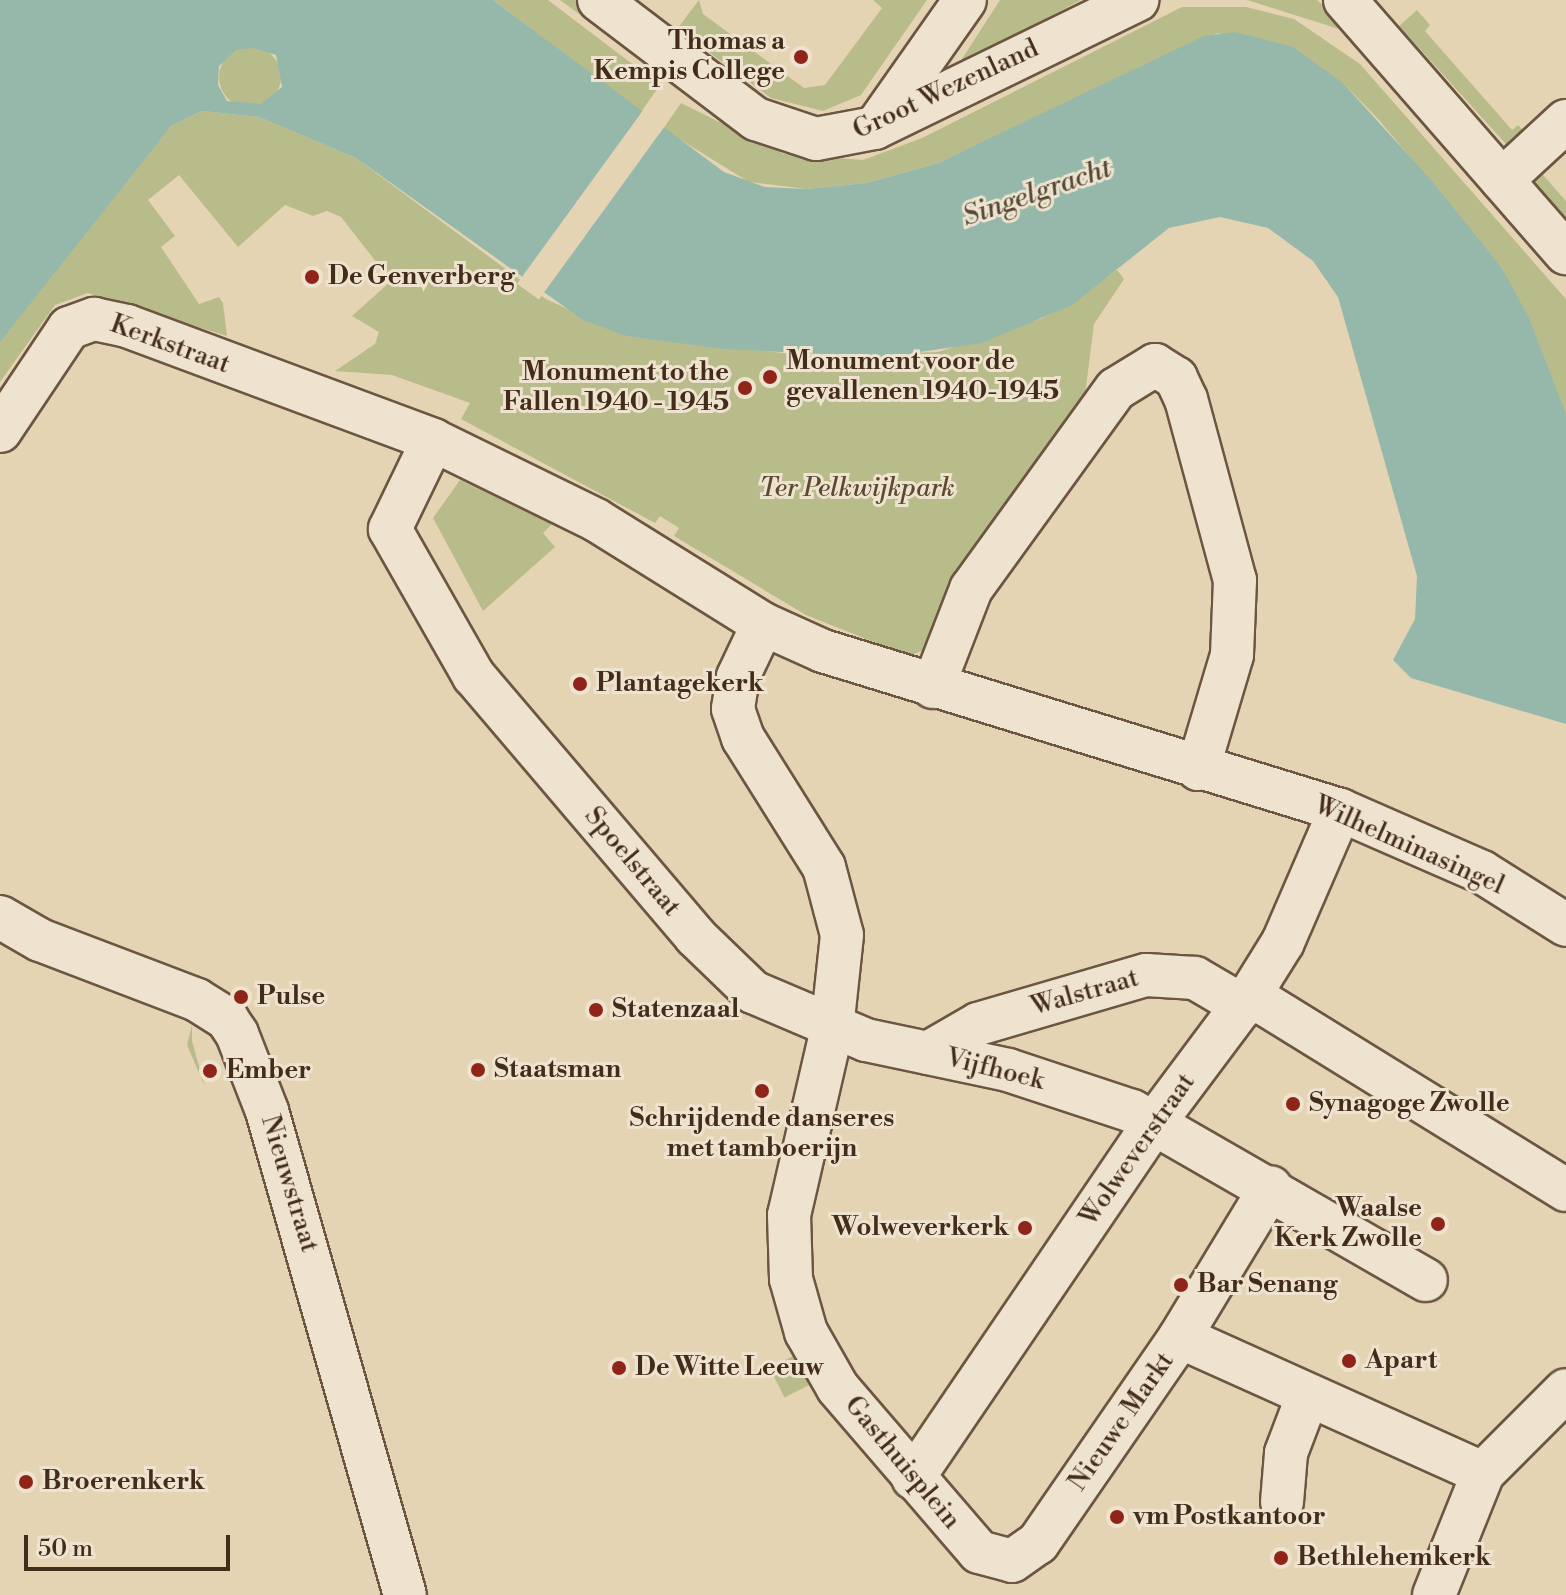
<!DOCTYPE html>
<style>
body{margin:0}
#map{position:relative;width:1566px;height:1595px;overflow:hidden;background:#e5d4b4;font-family:"Libre Bodoni",serif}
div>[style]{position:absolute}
.green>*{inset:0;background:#b8bc8a;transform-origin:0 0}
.round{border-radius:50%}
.water>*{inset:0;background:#96b8aa}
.pier>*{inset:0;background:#e5d4b4;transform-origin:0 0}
.roads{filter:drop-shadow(2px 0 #6c5641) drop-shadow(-2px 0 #6c5641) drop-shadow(0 2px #6c5641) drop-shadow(0 -2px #6c5641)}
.minor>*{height:42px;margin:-21px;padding:0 21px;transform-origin:21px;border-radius:21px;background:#eee3ce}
.dots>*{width:22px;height:22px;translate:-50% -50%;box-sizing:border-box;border:4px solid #eee3ce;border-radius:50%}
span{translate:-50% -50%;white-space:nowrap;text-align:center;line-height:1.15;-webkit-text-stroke:6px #eee3ce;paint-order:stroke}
.poi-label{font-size:26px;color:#442c1b;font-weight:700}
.right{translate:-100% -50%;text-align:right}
.left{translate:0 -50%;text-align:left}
.street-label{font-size:26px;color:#442c1b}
.park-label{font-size:26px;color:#5b4931;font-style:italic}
.water-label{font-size:28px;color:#544838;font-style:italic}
.scale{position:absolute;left:24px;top:1535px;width:206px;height:36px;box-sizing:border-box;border:4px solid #442c1b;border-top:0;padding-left:10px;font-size:24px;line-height:28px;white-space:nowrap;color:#442c1b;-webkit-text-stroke:6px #eee3ce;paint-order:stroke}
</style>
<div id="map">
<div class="green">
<div style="clip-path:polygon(493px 0,548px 0,660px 85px,641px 112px)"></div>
<div style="clip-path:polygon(560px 0,576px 0,660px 62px,655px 69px)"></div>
<div style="clip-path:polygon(699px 0,703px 14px,804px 88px,825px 85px,882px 8px,873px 0,927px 0,861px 95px,823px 111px,771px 98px,677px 29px)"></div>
<div style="clip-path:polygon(1000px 0,1081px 0,958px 65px)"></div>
<div style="clip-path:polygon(1247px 0,1317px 0,1339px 19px,1339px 29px)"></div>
<div style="clip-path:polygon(1182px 7px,1246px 7px,1294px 19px,1360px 64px,1566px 299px,1566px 414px,1502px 268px,1379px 120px,1343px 83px,1218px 33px,938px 163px,866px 183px,806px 189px,749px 182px,663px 129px,681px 103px,784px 154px,863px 160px,922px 138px)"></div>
<div style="clip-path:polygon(1417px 10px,1430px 25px,1425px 31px,1512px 130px,1518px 125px,1526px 134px,1514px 153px,1399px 26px)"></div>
<div class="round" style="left:219px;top:46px;width:62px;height:62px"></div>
<div style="clip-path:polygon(202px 111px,259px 117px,356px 158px,546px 299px,626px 336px,811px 356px,938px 352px,1043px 318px,1117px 270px,1124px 279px,1094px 324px,1083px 411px,924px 650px,909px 656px,806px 615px,674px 536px,679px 528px,660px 516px,655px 523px,461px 419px,470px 403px,392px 375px,335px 371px,375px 344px,379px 332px,352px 316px,391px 281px,341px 217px,327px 211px,313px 216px,285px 205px,238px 247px,179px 175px,148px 200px,175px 236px,161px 247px,199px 304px,219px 297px,223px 303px,227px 336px,88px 293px,55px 305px,0 382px,0 342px,39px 286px,171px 126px)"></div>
<div style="clip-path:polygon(1536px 167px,1566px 201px,1566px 233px,1532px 195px)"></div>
<div style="clip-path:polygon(460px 480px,552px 524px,543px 533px,555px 547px,483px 611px,433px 518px)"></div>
<div style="clip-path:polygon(192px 1025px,192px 1041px,205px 1087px,187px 1045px)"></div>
<div style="left:799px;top:1353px;width:33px;height:33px;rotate:63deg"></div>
</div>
<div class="water">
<div style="clip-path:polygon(evenodd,0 0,493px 0,724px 172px,765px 187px,806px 189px,866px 183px,938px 163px,1204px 36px,1235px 32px,1293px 47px,1343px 83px,1431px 180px,1502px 268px,1529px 318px,1566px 414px,1566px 724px,1411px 678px,1393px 660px,1415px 619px,1417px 576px,1338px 297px,1313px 261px,1268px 228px,1220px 217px,1169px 228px,1072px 305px,982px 343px,885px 357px,724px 349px,626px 336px,583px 320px,356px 158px,259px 117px,202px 111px,171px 126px,0 342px,0 0,253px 48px,276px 55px,282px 87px,261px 104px,227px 101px,218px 85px,219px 66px,236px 50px,253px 48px)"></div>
</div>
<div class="pier">
<div style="left:644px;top:109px;width:27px;height:216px;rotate:36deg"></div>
</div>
<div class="roads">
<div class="minor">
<div style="left:599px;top:0;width:197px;rotate:37.2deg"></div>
<div style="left:756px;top:119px;width:63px;rotate:18.4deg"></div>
<div style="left:816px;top:139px;width:60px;rotate:-10.6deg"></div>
<div style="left:875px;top:128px;width:292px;rotate:-26deg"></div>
<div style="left:1345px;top:0;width:336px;rotate:48.9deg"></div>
<div style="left:878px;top:124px;width:151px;rotate:-54.9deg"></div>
<div style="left:1502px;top:180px;width:87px;rotate:-42.7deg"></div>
<div style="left:0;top:431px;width:124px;rotate:-56.2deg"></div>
<div style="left:69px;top:328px;width:27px;rotate:-20deg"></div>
<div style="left:94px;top:319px;width:34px;rotate:12deg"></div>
<div style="left:127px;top:326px;width:327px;rotate:20.4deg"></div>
<div style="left:433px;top:440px;width:182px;rotate:26.1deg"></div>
<div style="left:596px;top:520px;width:197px;rotate:31.9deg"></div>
<div style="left:763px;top:624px;width:66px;rotate:24.2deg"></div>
<div style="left:823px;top:651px;width:541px;rotate:17.09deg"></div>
<div style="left:1340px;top:810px;width:155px;rotate:23.6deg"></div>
<div style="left:1482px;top:872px;width:99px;rotate:32.2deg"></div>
<div style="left:433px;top:440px;width:99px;rotate:115.8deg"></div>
<div style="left:390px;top:529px;width:169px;rotate:60.3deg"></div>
<div style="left:474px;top:676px;width:341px;rotate:49.6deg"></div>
<div style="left:695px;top:936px;width:81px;rotate:44deg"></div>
<div style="left:753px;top:992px;width:123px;rotate:23deg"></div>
<div style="left:866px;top:1040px;width:145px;rotate:11.9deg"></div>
<div style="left:1008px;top:1070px;width:131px;rotate:18.3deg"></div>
<div style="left:1132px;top:1111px;width:339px;rotate:29.9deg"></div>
<div style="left:763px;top:624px;width:59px;rotate:115.3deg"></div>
<div style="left:738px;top:677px;width:32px;rotate:99deg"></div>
<div style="left:733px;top:709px;width:31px;rotate:71deg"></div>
<div style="left:743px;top:738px;width:152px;rotate:57.9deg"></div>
<div style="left:824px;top:867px;width:70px;rotate:75.2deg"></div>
<div style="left:842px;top:935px;width:95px;rotate:96.1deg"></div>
<div style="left:832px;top:1029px;width:191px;rotate:103deg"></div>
<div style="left:789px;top:1215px;width:64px;rotate:88.2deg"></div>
<div style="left:791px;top:1279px;width:55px;rotate:74.2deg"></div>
<div style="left:806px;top:1332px;width:64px;rotate:60.3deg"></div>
<div style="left:838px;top:1388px;width:216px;rotate:49.3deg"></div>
<div style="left:979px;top:1552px;width:34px;rotate:15deg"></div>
<div style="left:1012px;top:1561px;width:32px;rotate:-35deg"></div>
<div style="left:1038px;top:1543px;width:250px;rotate:-55.4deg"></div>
<div style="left:1180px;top:1337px;width:175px;rotate:-58.8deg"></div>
<div style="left:933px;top:687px;width:105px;rotate:-68.8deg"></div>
<div style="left:971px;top:589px;width:247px;rotate:-54.1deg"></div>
<div style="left:1116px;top:389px;width:46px;rotate:-31.6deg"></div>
<div style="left:1155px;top:365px;width:25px;rotate:32deg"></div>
<div style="left:1176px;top:378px;width:23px;rotate:65deg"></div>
<div style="left:1186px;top:399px;width:188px;rotate:74.9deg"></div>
<div style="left:1235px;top:580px;width:75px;rotate:92.3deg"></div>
<div style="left:1232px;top:655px;width:119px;rotate:106.6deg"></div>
<div style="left:0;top:917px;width:46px;rotate:29.9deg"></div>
<div style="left:40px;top:940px;width:168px;rotate:20.9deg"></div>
<div style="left:197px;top:1000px;width:36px;rotate:32deg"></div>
<div style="left:227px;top:1019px;width:18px;rotate:56deg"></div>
<div style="left:237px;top:1034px;width:83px;rotate:68.7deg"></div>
<div style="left:267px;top:1111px;width:503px;rotate:74.09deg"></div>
<div style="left:1250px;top:995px;width:371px;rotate:31.7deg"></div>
<div style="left:928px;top:1053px;width:58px;rotate:-30.1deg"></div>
<div style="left:978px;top:1024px;width:175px;rotate:-16.3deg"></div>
<div style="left:1146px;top:975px;width:49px;rotate:3.5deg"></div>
<div style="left:1195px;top:978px;width:56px;rotate:30.3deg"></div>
<div style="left:1180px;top:1337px;width:332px;rotate:24.2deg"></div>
<div style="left:913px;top:1478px;width:430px;rotate:-55.8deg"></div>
<div style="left:1155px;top:1122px;width:159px;rotate:-53.2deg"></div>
<div style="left:1250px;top:995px;width:62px;rotate:-58.1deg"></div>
<div style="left:1283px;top:942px;width:144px;rotate:-66.6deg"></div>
<div style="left:1282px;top:1502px;width:49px;rotate:-85.3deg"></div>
<div style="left:1286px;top:1453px;width:62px;rotate:-69.2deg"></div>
<div style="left:1434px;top:1595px;width:131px;rotate:-68.1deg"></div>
<div style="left:1483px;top:1473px;width:117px;rotate:-45deg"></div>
</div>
</div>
<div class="dots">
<div style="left:801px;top:57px;background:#8f2418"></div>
<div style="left:312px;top:277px;background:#8f2418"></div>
<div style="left:770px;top:377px;background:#8f2418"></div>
<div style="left:745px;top:388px;background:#8f2418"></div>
<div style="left:580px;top:684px;background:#8f2418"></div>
<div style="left:241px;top:997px;background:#8f2418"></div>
<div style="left:596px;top:1010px;background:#8f2418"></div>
<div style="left:478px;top:1070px;background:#8f2418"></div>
<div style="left:210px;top:1071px;background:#8f2418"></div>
<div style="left:762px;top:1091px;background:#8f2418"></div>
<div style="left:1293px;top:1104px;background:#8f2418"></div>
<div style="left:1438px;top:1224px;background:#8f2418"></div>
<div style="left:1025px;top:1228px;background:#8f2418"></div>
<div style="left:1181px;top:1285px;background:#8f2418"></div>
<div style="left:1349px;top:1361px;background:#8f2418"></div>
<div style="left:619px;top:1368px;background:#8f2418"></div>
<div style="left:26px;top:1482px;background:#8f2418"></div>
<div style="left:1117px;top:1517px;background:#8f2418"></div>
<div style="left:1281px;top:1558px;background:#8f2418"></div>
</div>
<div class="poi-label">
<span class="right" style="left:785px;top:57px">Thomas a<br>Kempis College</span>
<span class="left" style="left:328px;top:277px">De Genverberg</span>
<span class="left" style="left:786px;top:377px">Monument voor de<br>gevallenen 1940-1945</span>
<span class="right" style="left:729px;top:388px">Monument to the<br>Fallen 1940 - 1945</span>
<span class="left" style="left:596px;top:684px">Plantagekerk</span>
<span class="left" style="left:257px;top:997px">Pulse</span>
<span class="left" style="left:612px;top:1010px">Statenzaal</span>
<span class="left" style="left:494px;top:1070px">Staatsman</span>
<span class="left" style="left:226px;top:1071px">Ember</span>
<span class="left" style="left:1309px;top:1104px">Synagoge Zwolle</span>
<span style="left:762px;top:1134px">Schrijdende danseres<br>met tamboerijn</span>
<span class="right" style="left:1422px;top:1224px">Waalse<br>Kerk Zwolle</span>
<span class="right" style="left:1009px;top:1228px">Wolweverkerk</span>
<span class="left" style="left:1197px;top:1285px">Bar Senang</span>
<span class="left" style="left:1365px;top:1361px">Apart</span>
<span class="left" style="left:635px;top:1368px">De Witte Leeuw</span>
<span class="left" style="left:42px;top:1482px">Broerenkerk</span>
<span class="left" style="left:1133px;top:1517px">vm Postkantoor</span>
<span class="left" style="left:1297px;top:1558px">Bethlehemkerk</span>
</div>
<div class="street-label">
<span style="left:946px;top:90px;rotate:-25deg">Groot Wezenland</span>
<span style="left:170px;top:345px;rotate:20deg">Kerkstraat</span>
<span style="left:1409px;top:846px;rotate:24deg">Wilhelminasingel</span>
<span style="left:632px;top:862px;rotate:50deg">Spoelstraat</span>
<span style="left:1085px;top:993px;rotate:-16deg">Walstraat</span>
<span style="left:995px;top:1070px;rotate:14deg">Vijfhoek</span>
<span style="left:1138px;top:1150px;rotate:-55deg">Wolweverstraat</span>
<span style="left:289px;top:1184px;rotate:73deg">Nieuwstraat</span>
<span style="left:1122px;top:1422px;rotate:-55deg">Nieuwe Markt</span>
<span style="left:902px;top:1463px;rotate:50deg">Gasthuisplein</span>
</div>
<div class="park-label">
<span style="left:857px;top:489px">Ter Pelkwijkpark</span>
</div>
<div class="water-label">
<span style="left:1037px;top:193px;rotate:-19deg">Singelgracht</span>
</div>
<div class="scale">50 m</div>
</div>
